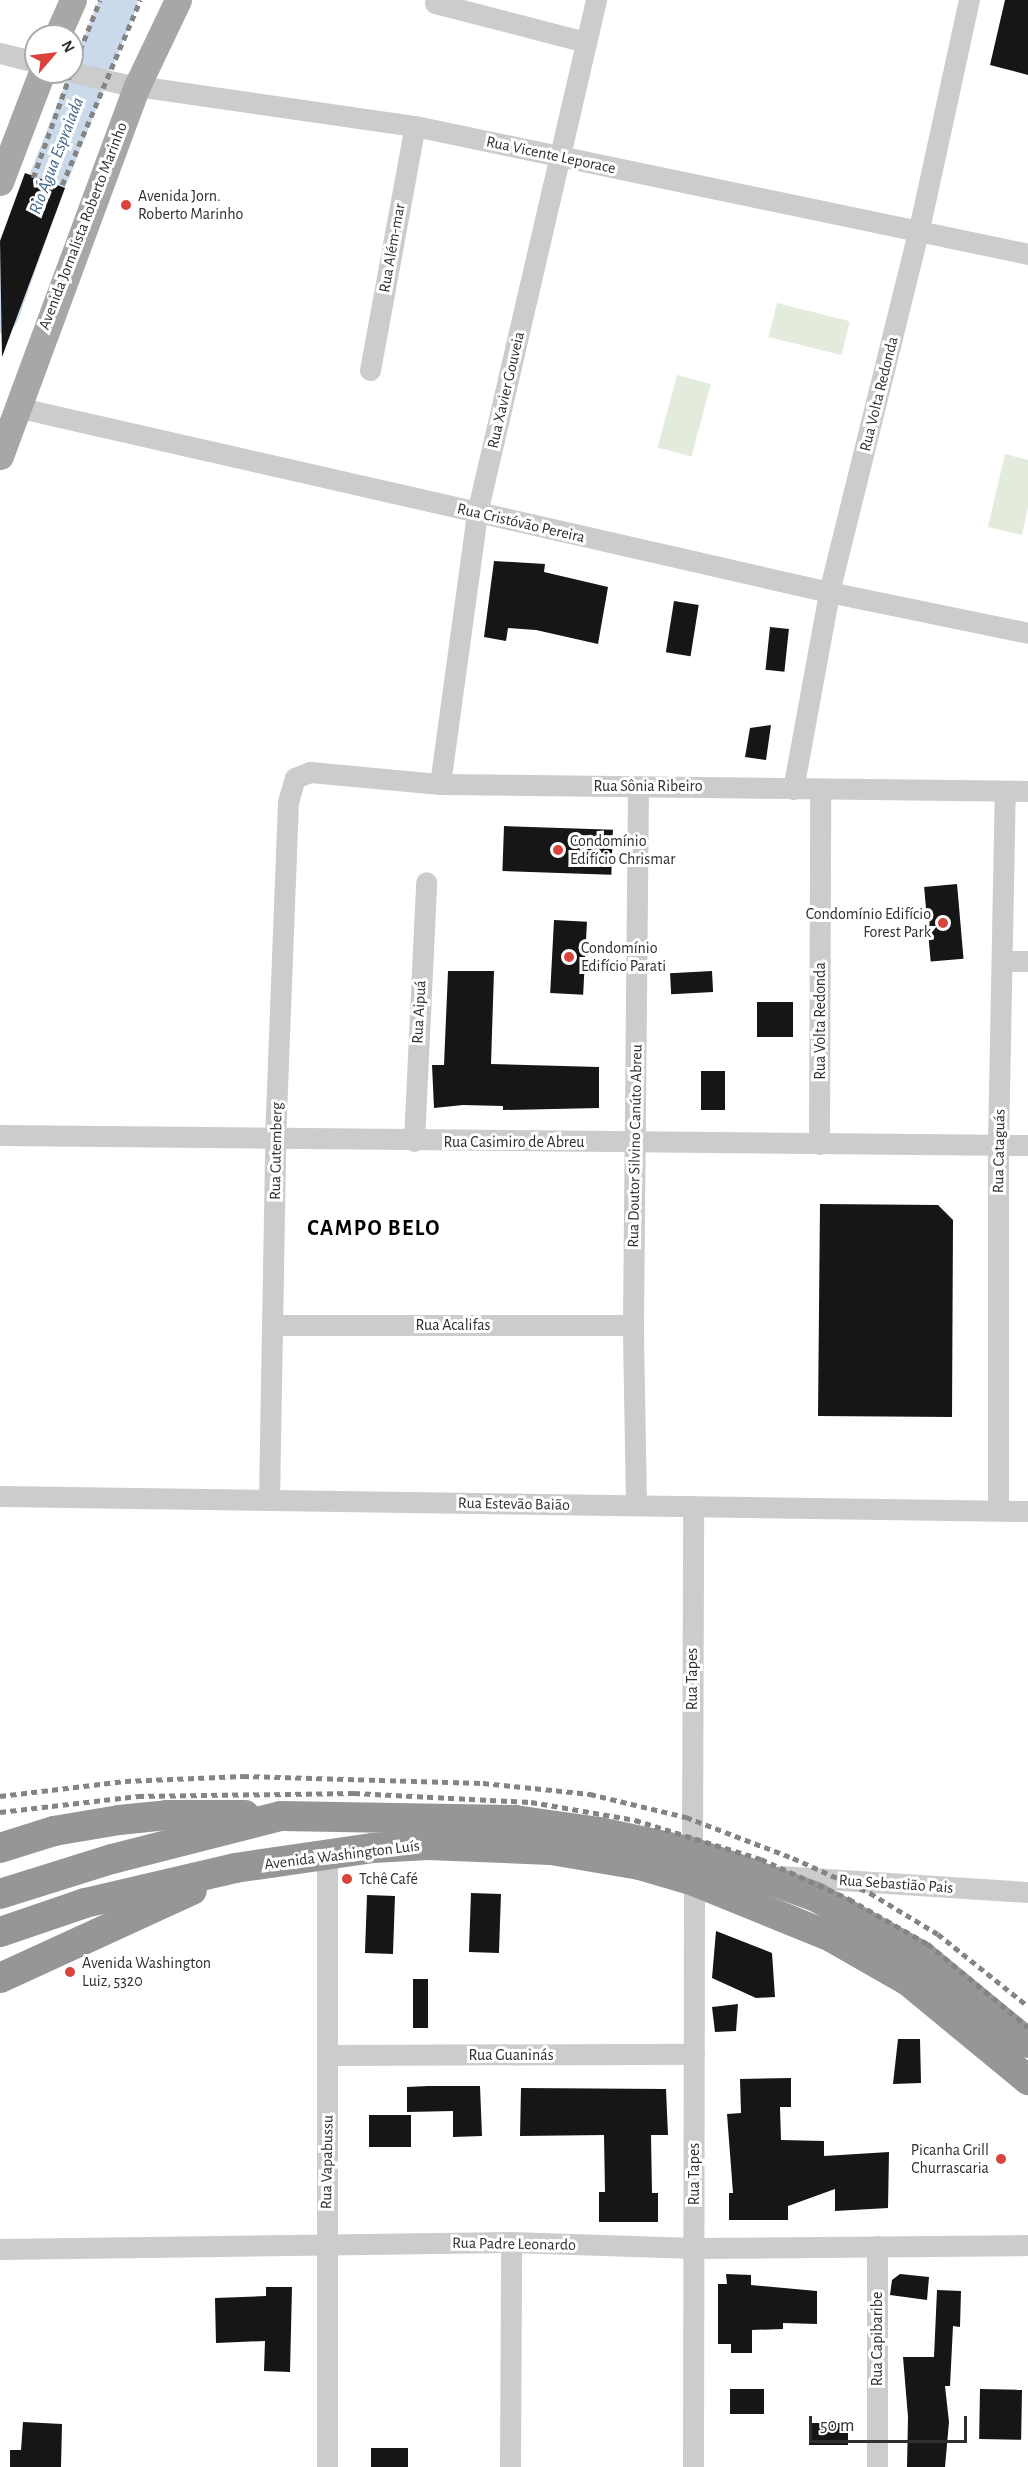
<!DOCTYPE html>
<meta charset="utf-8">
<style>
body{margin:0}
#map{position:relative;width:1028px;height:2467px;overflow:hidden;background:#fff;font-family:"Alegreya Sans",sans-serif}
div>[style]{position:absolute}
.green>*{inset:0;background:#e3ebdd;transform-origin:0 0}
.river>*{height:38px;margin:-19px;padding:0 19px;transform-origin:19px;border-radius:19px;background:#cbdaea}
.building>*{inset:0;background:#161616;transform-origin:0 0}
.minor>*{height:21px;margin:-10.5px;padding:0 10.5px;transform-origin:10.5px;border-radius:10.5px;background:#ccc}
.major>*{height:27px;margin:-13.5px;padding:0 13.5px;transform-origin:13.5px;border-radius:13.5px;background:#a7a7a7}
.highway>*{height:30px;margin:-15px;padding:0 15px;transform-origin:15px;border-radius:15px;background:#969696}
.rail>*{height:4.5px;margin-top:-2.25px;transform-origin:0;background:repeating-linear-gradient(90deg,#848484 0 6px,transparent 0 10.5px)}
.dots>*{width:16px;height:16px;translate:-50% -50%;box-sizing:border-box;border:3px solid #fff;border-radius:50%}
span{translate:-50% -50%;white-space:nowrap;text-align:center;line-height:1.15;-webkit-text-stroke:6px #fff;paint-order:stroke}
.street-label{font-size:16px;color:#2f2f2f}
.poi-label{font-size:16px;color:#2f2f2f}
.left{translate:0 -50%;text-align:left}
.right{translate:-100% -50%;text-align:right}
.water-label{font-size:18px;color:#41678c;font-style:italic}
.district-label{font-size:22px;color:#000;font-weight:700;letter-spacing:1.5px}
.north{position:absolute;left:24px;top:24px;width:60px;height:60px;box-sizing:border-box;background:#fff;border:2px solid #acacac;border-radius:50%;rotate:62deg;font-size:16px;font-weight:700;line-height:24px;text-align:center;color:#2f2f2f}
.north::after{content:'';display:block;margin:auto;width:21px;height:27px;background:#da423c;clip-path:polygon(50% 0,100% 100%,50% 72%,0 100%)}
.scale{position:absolute;left:809px;top:2416px;width:158px;height:27px;box-sizing:border-box;border:3px solid #2f2f2f;border-top:0;padding-left:8px;font-size:18px;line-height:21px;white-space:nowrap;color:#2f2f2f;-webkit-text-stroke:4px #fff;paint-order:stroke}
</style>
<div id="map">
<div class="green">
<div style="left:777px;top:303px;width:75px;height:35px;rotate:14deg"></div>
<div style="left:677px;top:375px;width:35px;height:75px;rotate:15deg"></div>
<div style="clip-path:polygon(1005px 454px,1028px 460px,1028px 507px,1022px 535px,988px 527px)"></div>
</div>
<div class="river">
<div style="left:0;top:314px;width:129px;rotate:-70.6deg"></div>
<div style="left:43px;top:192px;width:206px;rotate:-68.4deg"></div>
</div>
<div class="building">
<div style="clip-path:polygon(1005px 0,1028px 0,1028px 75px,990px 65px)"></div>
<div style="clip-path:polygon(25px 173px,65px 188px,2px 357px,0 241px)"></div>
<div style="clip-path:polygon(494px 561px,545px 564px,544px 572px,608px 587px,598px 644px,536px 630px,508px 628px,506px 641px,484px 637px)"></div>
<div style="left:674px;top:601px;width:25px;height:52px;rotate:9deg"></div>
<div style="left:770px;top:627px;width:19px;height:43px;rotate:6deg"></div>
<div style="clip-path:polygon(771px 725px,766px 760px,745px 757px,750px 728px)"></div>
<div style="left:504px;top:826px;width:109px;height:45px;rotate:2deg"></div>
<div style="left:957px;top:884px;width:75px;height:33px;rotate:85deg"></div>
<div style="left:554px;top:920px;width:33px;height:73px;rotate:3deg"></div>
<div style="clip-path:polygon(448px 971px,494px 971px,491px 1064px,599px 1067px,599px 1108px,503px 1110px,503px 1106px,463px 1105px,434px 1108px,432px 1065px,444px 1065px)"></div>
<div style="left:712px;top:971px;width:21px;height:42px;rotate:87deg"></div>
<div style="left:793px;top:1002px;width:35px;height:36px;rotate:90deg"></div>
<div style="left:701px;top:1071px;width:24px;height:39px"></div>
<div style="clip-path:polygon(820px 1204px,938px 1205px,953px 1220px,952px 1417px,818px 1416px)"></div>
<div style="left:471px;top:1893px;width:30px;height:59px;rotate:2deg"></div>
<div style="left:367px;top:1895px;width:28px;height:58px;rotate:2deg"></div>
<div style="clip-path:polygon(716px 1931px,772px 1953px,775px 1997px,756px 1998px,712px 1978px)"></div>
<div style="left:413px;top:1979px;width:15px;height:49px"></div>
<div style="clip-path:polygon(738px 2004px,736px 2031px,715px 2032px,712px 2007px)"></div>
<div style="clip-path:polygon(898px 2039px,920px 2039px,921px 2083px,893px 2084px)"></div>
<div style="clip-path:polygon(791px 2078px,791px 2107px,780px 2107px,781px 2140px,824px 2141px,824px 2156px,889px 2152px,888px 2208px,835px 2211px,835px 2189px,788px 2206px,788px 2220px,729px 2220px,729px 2193px,733px 2193px,727px 2114px,741px 2113px,740px 2079px)"></div>
<div style="clip-path:polygon(428px 2086px,480px 2086px,482px 2136px,453px 2137px,453px 2111px,407px 2112px,407px 2087px)"></div>
<div style="clip-path:polygon(521px 2088px,666px 2089px,668px 2135px,651px 2135px,652px 2193px,658px 2193px,658px 2222px,599px 2222px,599px 2192px,605px 2192px,604px 2135px,520px 2136px)"></div>
<div style="left:369px;top:2115px;width:42px;height:32px"></div>
<div style="clip-path:polygon(726px 2274px,751px 2275px,751px 2285px,817px 2291px,817px 2324px,783px 2323px,783px 2329px,752px 2330px,752px 2353px,731px 2353px,731px 2344px,718px 2344px,718px 2284px,727px 2284px)"></div>
<div style="clip-path:polygon(900px 2274px,929px 2277px,927px 2300px,890px 2295px,892px 2280px)"></div>
<div style="clip-path:polygon(266px 2287px,292px 2287px,290px 2372px,264px 2371px,265px 2341px,216px 2343px,215px 2298px,266px 2296px)"></div>
<div style="clip-path:polygon(937px 2290px,961px 2291px,960px 2327px,953px 2326px,950px 2386px,945px 2386px,949px 2422px,945px 2467px,907px 2467px,908px 2417px,903px 2357px,934px 2357px)"></div>
<div style="left:730px;top:2389px;width:34px;height:25px"></div>
<div style="left:980px;top:2389px;width:42px;height:50px;rotate:1deg"></div>
<div style="clip-path:polygon(23px 2422px,62px 2424px,61px 2467px,10px 2467px,10px 2450px,21px 2450px)"></div>
<div style="left:809px;top:2423px;width:39px;height:22px"></div>
<div style="left:371px;top:2448px;width:37px;height:19px"></div>
</div>
<div class="minor">
<div style="left:435px;top:3px;width:156px;rotate:14.5deg"></div>
<div style="left:0;top:53px;width:37px;rotate:14deg"></div>
<div style="left:72px;top:72px;width:52px;rotate:13.2deg"></div>
<div style="left:123px;top:84px;width:295px;rotate:8.2deg"></div>
<div style="left:415px;top:126px;width:626px;rotate:11.79deg"></div>
<div style="left:370px;top:370px;width:248px;rotate:-79.6deg"></div>
<div style="left:16px;top:407px;width:834px;rotate:12.82deg"></div>
<div style="left:829px;top:592px;width:203px;rotate:11.6deg"></div>
<div style="left:440px;top:784px;width:274px;rotate:-82.2deg"></div>
<div style="left:477px;top:513px;width:527px;rotate:-76.94deg"></div>
<div style="left:793px;top:789px;width:200px;rotate:-79.6deg"></div>
<div style="left:829px;top:592px;width:374px;rotate:-76.1deg"></div>
<div style="left:919px;top:229px;width:234px;rotate:-77.7deg"></div>
<div style="left:1003px;top:961px;width:25px"></div>
<div style="left:0;top:1135px;width:1028px;rotate:0.56deg"></div>
<div style="left:414px;top:1141px;width:259px;rotate:-87.3deg"></div>
<div style="left:819px;top:1144px;width:354px;rotate:-89.8deg"></div>
<div style="left:274px;top:1325px;width:359px"></div>
<div style="left:0;top:1496px;width:1028px;rotate:0.84deg"></div>
<div style="left:269px;top:1500px;width:360px;rotate:-89deg"></div>
<div style="left:275px;top:1140px;width:338px;rotate:-87.8deg"></div>
<div style="left:288px;top:802px;width:25px;rotate:-74deg"></div>
<div style="left:295px;top:778px;width:16px;rotate:-22deg"></div>
<div style="left:310px;top:772px;width:131px;rotate:5.3deg"></div>
<div style="left:440px;top:784px;width:588px;rotate:0.68deg"></div>
<div style="left:636px;top:1505px;width:180px;rotate:-91deg"></div>
<div style="left:633px;top:1325px;width:538px;rotate:-89.47deg"></div>
<div style="left:998px;top:1510px;width:365px;rotate:-90deg"></div>
<div style="left:998px;top:1145px;width:354px;rotate:-88.9deg"></div>
<div style="left:692px;top:1852px;width:346px;rotate:-89.8deg"></div>
<div style="left:327px;top:1856px;width:611px;rotate:90deg"></div>
<div style="left:780px;top:1876px;width:249px;rotate:3.7deg"></div>
<div style="left:329px;top:2055px;width:365px;rotate:-0.2deg"></div>
<div style="left:0;top:2249px;width:511px;rotate:-0.78deg"></div>
<div style="left:511px;top:2242px;width:183px;rotate:1.9deg"></div>
<div style="left:694px;top:2248px;width:334px;rotate:-0.5deg"></div>
<div style="left:510px;top:2467px;width:225px;rotate:-89.7deg"></div>
<div style="left:693px;top:2467px;width:586px;rotate:-89.9deg"></div>
<div style="left:877px;top:2467px;width:221px;rotate:-90deg"></div>
</div>
<div class="major">
<div style="left:57px;top:36px;width:39px;rotate:-66deg"></div>
<div style="left:0;top:182px;width:118px;rotate:-69.1deg"></div>
<div style="left:0;top:456px;width:395px;rotate:-69.7deg"></div>
<div style="left:137px;top:86px;width:95px;rotate:-64.5deg"></div>
</div>
<div class="highway">
<div style="left:0;top:1848px;width:57px;rotate:-17.5deg"></div>
<div style="left:54px;top:1831px;width:66px;rotate:-9.6deg"></div>
<div style="left:119px;top:1820px;width:48px;rotate:-5.9deg"></div>
<div style="left:167px;top:1815px;width:78px"></div>
<div style="left:0;top:1894px;width:117px;rotate:-17.4deg"></div>
<div style="left:112px;top:1859px;width:174px;rotate:-14.3deg"></div>
<div style="left:281px;top:1816px;width:234px;rotate:1deg"></div>
<div style="left:515px;top:1820px;width:85px;rotate:8.1deg"></div>
<div style="left:599px;top:1832px;width:95px;rotate:12.1deg"></div>
<div style="left:692px;top:1852px;width:132px;rotate:19.9deg"></div>
<div style="left:816px;top:1897px;width:121px;rotate:29.1deg"></div>
<div style="left:922px;top:1956px;width:137px;rotate:39.4deg"></div>
<div style="left:0;top:1932px;width:90px;rotate:-18.8deg"></div>
<div style="left:85px;top:1903px;width:154px;rotate:-13.1deg"></div>
<div style="left:235px;top:1868px;width:138px;rotate:-8.3deg"></div>
<div style="left:372px;top:1848px;width:56px;rotate:-3.1deg"></div>
<div style="left:428px;top:1845px;width:123px;rotate:2.3deg"></div>
<div style="left:551px;top:1850px;width:90px;rotate:9.6deg"></div>
<div style="left:640px;top:1865px;width:56px;rotate:16.5deg"></div>
<div style="left:694px;top:1881px;width:148px;rotate:22.2deg"></div>
<div style="left:831px;top:1937px;width:89px;rotate:29.7deg"></div>
<div style="left:908px;top:1981px;width:156px;rotate:39.5deg"></div>
<div style="left:0;top:1978px;width:211px;rotate:-24.6deg"></div>
</div>
<div class="rail">
<div style="left:72px;top:70px;width:75px;rotate:-68.2deg"></div>
<div style="left:33px;top:178px;width:113px;rotate:-70.3deg"></div>
<div style="left:62px;top:185px;width:201px;rotate:-67.1deg"></div>
<div style="left:0;top:1796px;width:126px;rotate:-6.8deg"></div>
<div style="left:125px;top:1781px;width:118px;rotate:-2.4deg"></div>
<div style="left:243px;top:1776px;width:240px;rotate:1.7deg"></div>
<div style="left:483px;top:1783px;width:108px;rotate:5.9deg"></div>
<div style="left:590px;top:1794px;width:99px;rotate:13.5deg"></div>
<div style="left:686px;top:1817px;width:115px;rotate:21deg"></div>
<div style="left:793px;top:1858px;width:85px;rotate:24.4deg"></div>
<div style="left:870px;top:1893px;width:79px;rotate:31.1deg"></div>
<div style="left:938px;top:1934px;width:115px;rotate:38.7deg"></div>
<div style="left:0;top:1812px;width:139px;rotate:-6.6deg"></div>
<div style="left:138px;top:1796px;width:216px;rotate:-0.8deg"></div>
<div style="left:354px;top:1793px;width:177px;rotate:2.9deg"></div>
<div style="left:531px;top:1802px;width:106px;rotate:9.8deg"></div>
<div style="left:635px;top:1820px;width:132px;rotate:17.2deg"></div>
<div style="left:761px;top:1859px;width:97px;rotate:24.4deg"></div>
<div style="left:849px;top:1899px;width:91px;rotate:29.7deg"></div>
<div style="left:928px;top:1944px;width:130px;rotate:39.7deg"></div>
</div>
<div class="dots">
<div style="left:126px;top:205px;background:#da423c"></div>
<div style="left:558px;top:850px;background:#da423c"></div>
<div style="left:943px;top:923px;background:#da423c"></div>
<div style="left:569px;top:957px;background:#da423c"></div>
<div style="left:347px;top:1879px;background:#da423c"></div>
<div style="left:70px;top:1972px;background:#da423c"></div>
<div style="left:1001px;top:2159px;background:#da423c"></div>
</div>
<div class="street-label">
<span style="left:551px;top:155px;rotate:12deg">Rua Vicente Leporace</span>
<span style="left:83px;top:226px;rotate:-69deg">Avenida Jornalista Roberto Marinho</span>
<span style="left:392px;top:248px;rotate:-80deg">Rua Além-mar</span>
<span style="left:506px;top:390px;rotate:-77deg">Rua Xavier Gouveia</span>
<span style="left:879px;top:394px;rotate:-76deg">Rua Volta Redonda</span>
<span style="left:521px;top:523px;rotate:13deg">Rua Cristóvão Pereira</span>
<span style="left:648px;top:786px">Rua Sônia Ribeiro</span>
<span style="left:419px;top:1012px;rotate:-87deg">Rua Aipuá</span>
<span style="left:820px;top:1021px;rotate:-90deg">Rua Volta Redonda</span>
<span style="left:514px;top:1142px">Rua Casimiro de Abreu</span>
<span style="left:635px;top:1146px;rotate:-89deg">Rua Doutor Silvino Canúto Abreu</span>
<span style="left:276px;top:1151px;rotate:-89deg">Rua Gutemberg</span>
<span style="left:999px;top:1151px;rotate:-89deg">Rua Cataguás</span>
<span style="left:453px;top:1325px">Rua Acalifas</span>
<span style="left:514px;top:1504px;rotate:1deg">Rua Estevão Baião</span>
<span style="left:692px;top:1679px;rotate:-90deg">Rua Tapes</span>
<span style="left:342px;top:1855px;rotate:-7deg">Avenida Washington Luís</span>
<span style="left:896px;top:1884px;rotate:4deg">Rua Sebastião Pais</span>
<span style="left:511px;top:2055px">Rua Guaninás</span>
<span style="left:327px;top:2162px;rotate:-89deg">Rua Vapabussu</span>
<span style="left:694px;top:2174px;rotate:-90deg">Rua Tapes</span>
<span style="left:514px;top:2244px;rotate:1deg">Rua Padre Leonardo</span>
<span style="left:877px;top:2339px;rotate:-90deg">Rua Capibaribe</span>
</div>
<div class="poi-label">
<span class="left" style="left:138px;top:205px">Avenida Jorn.<br>Roberto Marinho</span>
<span class="left" style="left:570px;top:850px">Condomínio<br>Edifício Chrismar</span>
<span class="right" style="left:931px;top:923px">Condomínio Edifício<br>Forest Park</span>
<span class="left" style="left:581px;top:957px">Condomínio<br>Edifício Parati</span>
<span class="left" style="left:359px;top:1879px">Tchê Café</span>
<span class="left" style="left:82px;top:1972px">Avenida Washington<br>Luiz, 5320</span>
<span class="right" style="left:989px;top:2159px">Picanha Grill<br>Churrascaria</span>
</div>
<div class="water-label">
<span style="left:57px;top:156px;rotate:-69deg">Rio Água Espraiada</span>
</div>
<div class="district-label">
<span style="left:374px;top:1229px">CAMPO BELO</span>
</div>
<div class="north">N</div>
<div class="scale">50 m</div>
</div>
